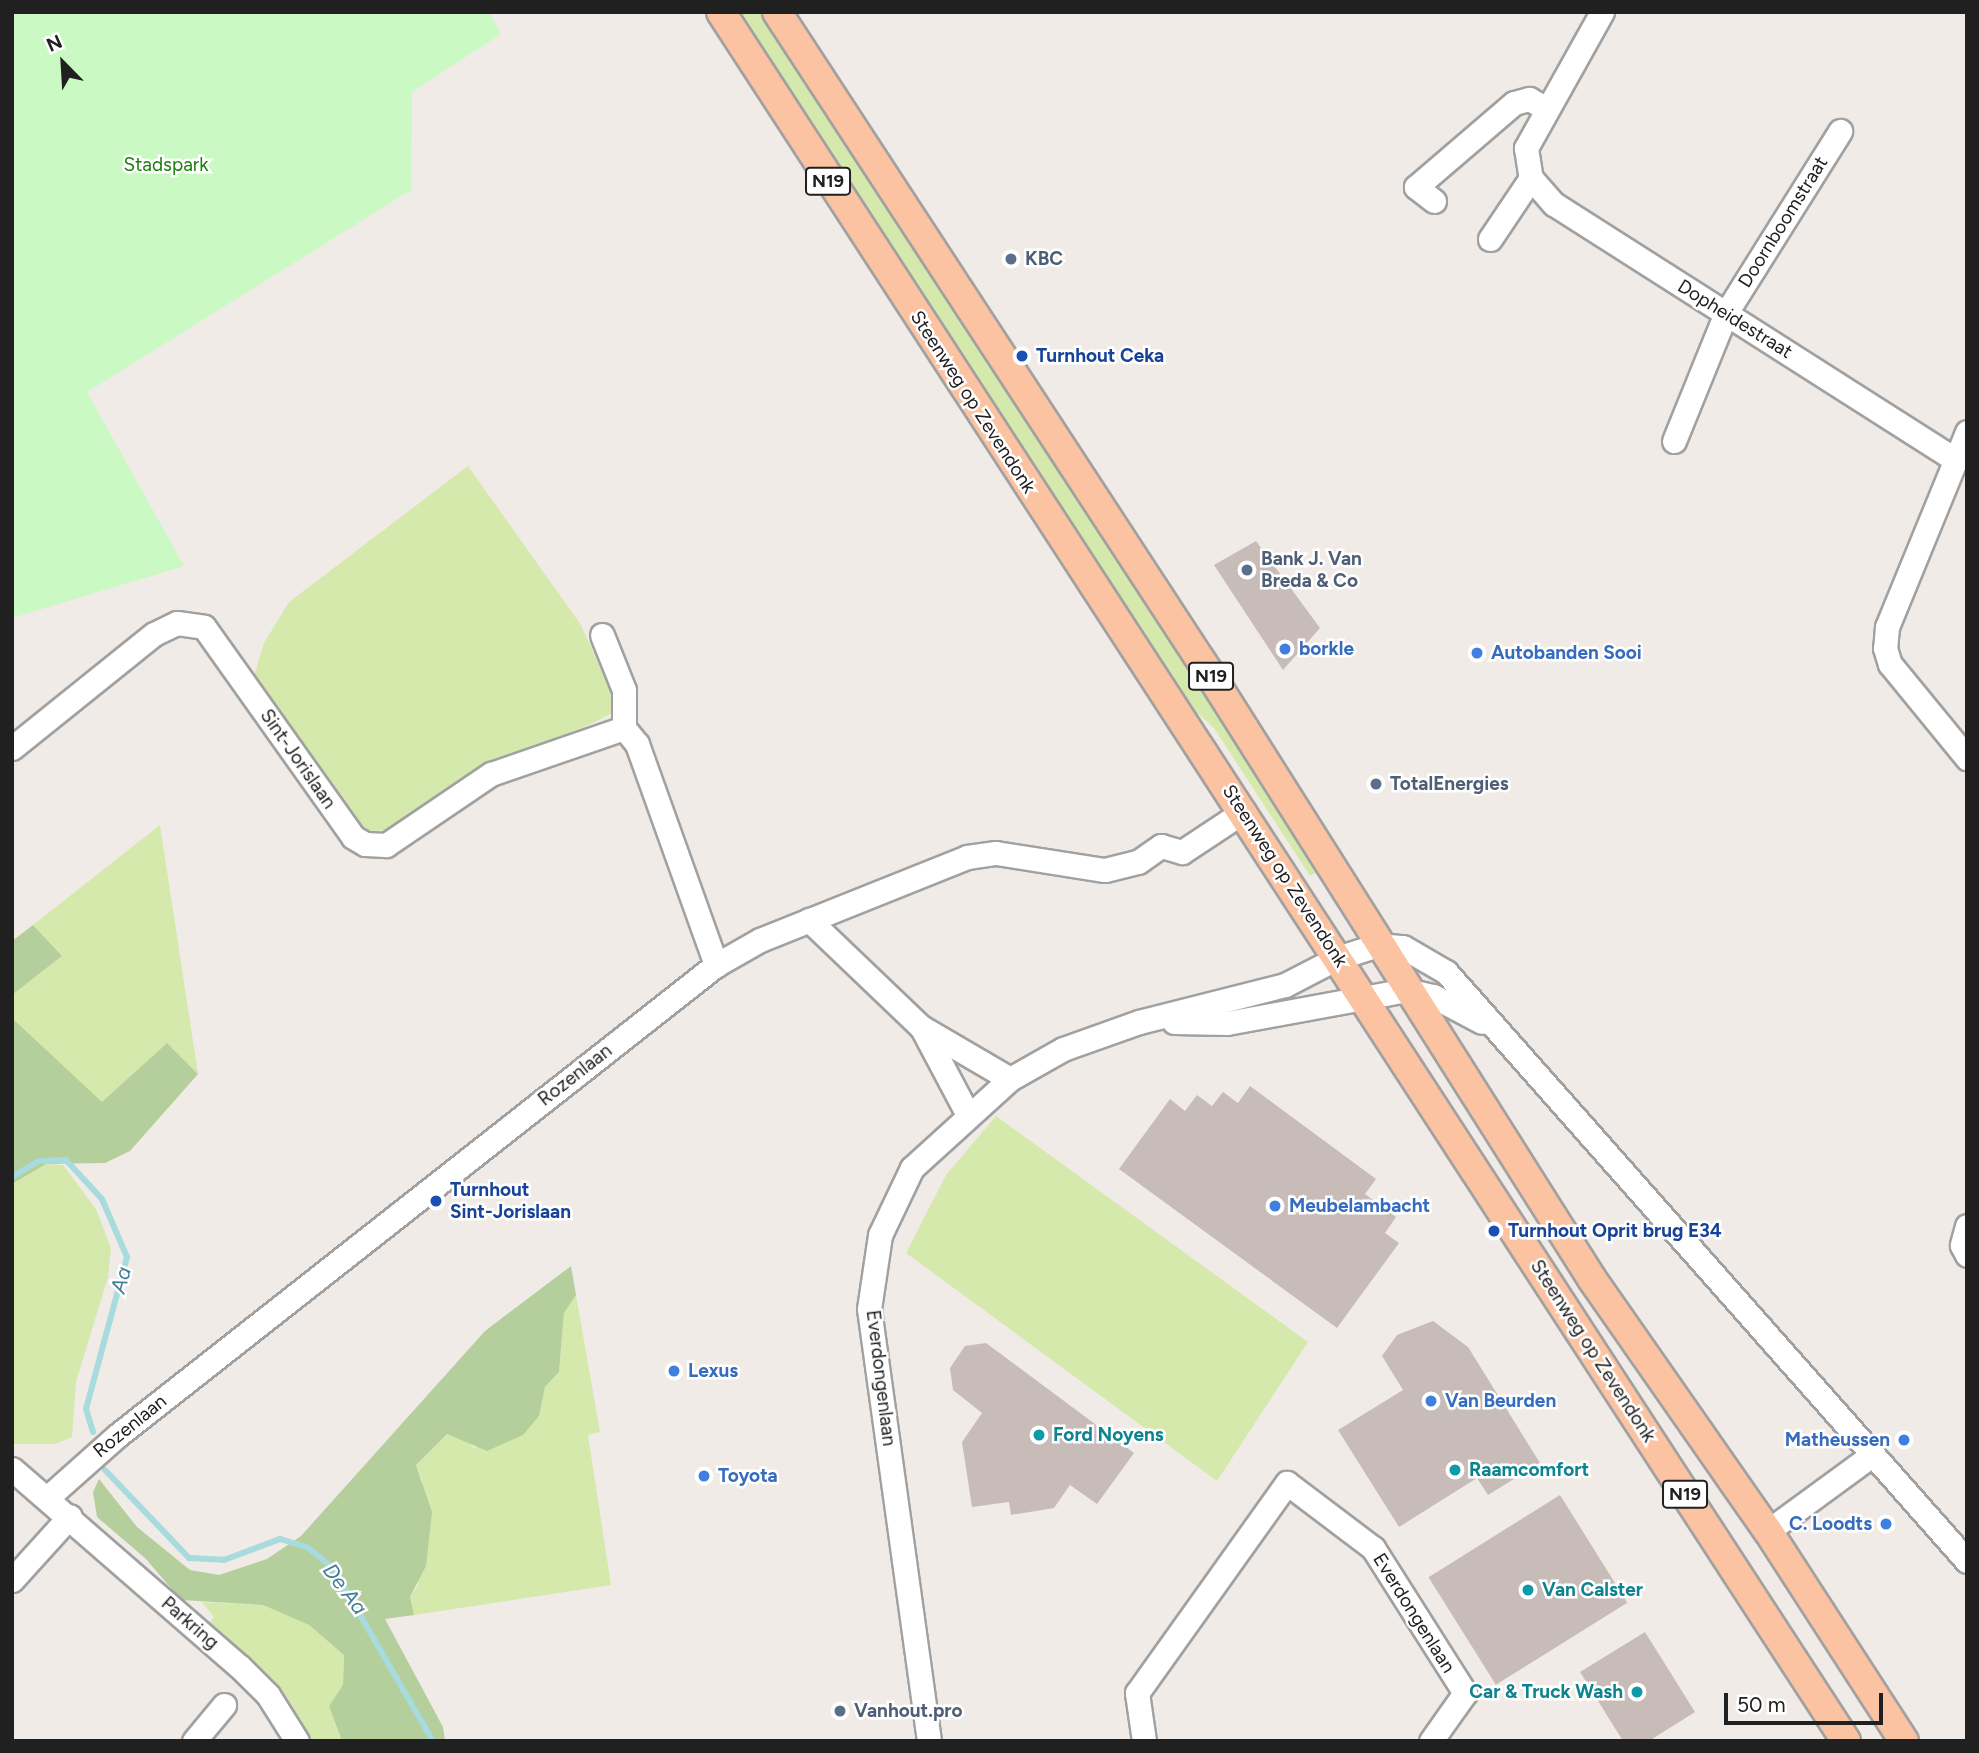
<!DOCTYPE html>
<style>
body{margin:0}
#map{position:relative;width:1979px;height:1753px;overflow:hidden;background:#f0ebe6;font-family:Figtree,sans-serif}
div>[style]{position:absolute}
.grass>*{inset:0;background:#d6e9ad}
.forest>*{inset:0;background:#b4cf9b}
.park>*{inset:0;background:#caf9c4}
.stream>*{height:6px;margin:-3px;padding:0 3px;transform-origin:3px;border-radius:3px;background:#a7dbdd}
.building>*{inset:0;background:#c8bcb9;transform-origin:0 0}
.roads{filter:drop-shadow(2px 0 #a1a1a1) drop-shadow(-2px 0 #a1a1a1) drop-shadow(0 2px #a1a1a1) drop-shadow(0 -2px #a1a1a1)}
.minor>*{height:23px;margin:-11.5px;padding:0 11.5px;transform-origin:11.5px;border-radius:11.5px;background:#fff}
.major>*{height:28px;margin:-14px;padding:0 14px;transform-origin:14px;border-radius:14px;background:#fbc3a1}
.dots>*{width:19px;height:19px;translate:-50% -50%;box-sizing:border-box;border:4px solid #fff;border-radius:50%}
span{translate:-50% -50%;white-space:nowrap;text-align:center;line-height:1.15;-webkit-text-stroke:5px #fff;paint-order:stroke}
.shield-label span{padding:2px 5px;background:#fff;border:2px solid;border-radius:5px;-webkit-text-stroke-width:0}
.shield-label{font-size:18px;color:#202020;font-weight:700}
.park-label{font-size:19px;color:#197e0d}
.street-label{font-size:19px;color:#202020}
.service-label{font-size:19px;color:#4e5e75;font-weight:700}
.left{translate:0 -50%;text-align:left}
.transit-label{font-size:19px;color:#164399;font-weight:700}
.shop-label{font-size:19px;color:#366cbe;font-weight:700}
.right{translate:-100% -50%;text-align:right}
.culture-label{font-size:19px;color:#0d838f;font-weight:700}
.water-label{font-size:21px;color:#437d97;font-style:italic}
.frame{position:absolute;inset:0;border:14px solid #202020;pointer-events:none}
.north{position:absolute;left:28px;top:28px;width:70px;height:70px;-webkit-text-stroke:5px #fff;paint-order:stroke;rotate:336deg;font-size:19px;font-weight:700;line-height:28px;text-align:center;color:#202020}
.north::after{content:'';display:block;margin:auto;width:24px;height:32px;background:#202020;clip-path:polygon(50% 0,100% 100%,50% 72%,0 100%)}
.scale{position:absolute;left:1724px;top:1693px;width:159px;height:32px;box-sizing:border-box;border:4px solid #202020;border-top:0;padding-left:9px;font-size:21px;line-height:24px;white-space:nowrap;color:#202020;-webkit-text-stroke:5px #fff;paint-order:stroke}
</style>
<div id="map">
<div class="grass">
<div style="clip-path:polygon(738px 12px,763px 12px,1318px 871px,1310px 876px,1214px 728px,1181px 698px)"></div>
<div style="clip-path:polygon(468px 466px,581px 625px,616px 703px,610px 714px,593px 723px,462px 777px,385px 830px,372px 831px,361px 827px,254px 676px,264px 643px,289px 602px)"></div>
<div style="clip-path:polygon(160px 825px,198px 1074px,167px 1043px,102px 1103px,12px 1018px,12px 995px,62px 956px,33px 925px)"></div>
<div style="clip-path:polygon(996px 1116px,1308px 1342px,1217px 1481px,906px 1253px,946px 1175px)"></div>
<div style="clip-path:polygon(46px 1164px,63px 1165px,96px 1209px,111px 1248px,108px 1277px,76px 1382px,72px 1437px,55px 1444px,14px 1444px,12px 1184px)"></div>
<div style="clip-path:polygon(576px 1295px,600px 1432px,588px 1435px,611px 1585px,414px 1615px,410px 1597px,418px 1585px,422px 1479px,416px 1465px,447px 1434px,465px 1438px,474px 1448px,539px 1416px,545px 1387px,559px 1372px,564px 1313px)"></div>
<div style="clip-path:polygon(202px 1602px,263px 1605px,309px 1625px,344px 1655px,343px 1685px,329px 1706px,342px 1741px,311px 1741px,276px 1687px,210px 1622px,214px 1617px)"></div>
</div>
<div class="forest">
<div style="clip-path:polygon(33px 925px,62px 956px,12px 995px,12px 941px)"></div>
<div style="clip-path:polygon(12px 1018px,102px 1102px,167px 1043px,198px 1074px,130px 1151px,105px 1163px,46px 1164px,12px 1184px)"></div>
<div style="clip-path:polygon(571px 1266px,576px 1295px,564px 1313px,559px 1372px,545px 1387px,539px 1416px,523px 1435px,487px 1451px,447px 1434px,416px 1465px,432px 1512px,426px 1566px,410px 1597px,414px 1615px,385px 1619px,443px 1727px,445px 1741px,342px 1741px,329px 1706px,343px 1685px,344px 1655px,309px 1625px,263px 1605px,181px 1600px,146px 1559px,97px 1517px,93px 1492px,99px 1479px,137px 1527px,190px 1570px,219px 1575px,267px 1559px,301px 1536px,485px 1331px)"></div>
</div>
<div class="park">
<div style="clip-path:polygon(12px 12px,489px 12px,501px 34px,412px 92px,411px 190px,87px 392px,184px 566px,12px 618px)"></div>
</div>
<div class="stream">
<div style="left:12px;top:1177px;width:31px;rotate:-31deg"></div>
<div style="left:39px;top:1161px;width:27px;rotate:-2deg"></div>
<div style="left:66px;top:1160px;width:53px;rotate:47.3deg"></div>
<div style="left:102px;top:1199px;width:63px;rotate:66.7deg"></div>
<div style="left:127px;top:1257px;width:157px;rotate:105.1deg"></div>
<div style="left:86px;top:1409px;width:24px;rotate:73deg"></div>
<div style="left:105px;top:1470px;width:122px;rotate:46.3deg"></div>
<div style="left:189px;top:1558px;width:35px;rotate:3deg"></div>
<div style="left:224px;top:1560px;width:60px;rotate:-20.6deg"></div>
<div style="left:280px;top:1539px;width:28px;rotate:17deg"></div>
<div style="left:307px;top:1547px;width:33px;rotate:39deg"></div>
<div style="left:333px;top:1568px;width:200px;rotate:60deg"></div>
</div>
<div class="building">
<div style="clip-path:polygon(1256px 541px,1320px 628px,1283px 670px,1214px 565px)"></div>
<div style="clip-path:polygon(1250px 1086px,1376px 1179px,1365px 1194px,1396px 1217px,1385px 1233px,1399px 1243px,1337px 1328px,1119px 1169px,1170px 1099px,1185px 1111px,1197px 1095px,1212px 1106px,1223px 1092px,1238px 1103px)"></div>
<div style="clip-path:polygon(1433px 1321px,1468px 1347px,1540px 1463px,1488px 1495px,1477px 1478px,1399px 1527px,1338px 1430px,1403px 1390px,1382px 1356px,1397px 1335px)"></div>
<div style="clip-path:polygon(986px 1343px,1134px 1453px,1097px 1504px,1070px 1485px,1054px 1508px,1011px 1515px,1009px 1502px,972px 1507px,962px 1442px,982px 1413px,953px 1390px,950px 1368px,965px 1346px)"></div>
<div style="left:1560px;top:1495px;width:127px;height:155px;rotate:58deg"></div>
<div style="clip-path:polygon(1645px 1632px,1695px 1712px,1649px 1741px,1623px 1741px,1580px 1672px)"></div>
</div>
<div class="roads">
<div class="minor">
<div style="left:1602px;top:12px;width:156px;rotate:119.2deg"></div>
<div style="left:1526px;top:148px;width:30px;rotate:81deg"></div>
<div style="left:1531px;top:178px;width:35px;rotate:49deg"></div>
<div style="left:1554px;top:204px;width:475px;rotate:32.5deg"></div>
<div style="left:1434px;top:201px;width:23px;rotate:-142deg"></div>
<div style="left:1416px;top:187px;width:129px;rotate:-40.6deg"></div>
<div style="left:1514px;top:103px;width:16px;rotate:-15deg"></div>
<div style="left:1529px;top:99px;width:18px;rotate:29deg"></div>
<div style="left:1490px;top:239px;width:73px;rotate:-56.1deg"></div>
<div style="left:1967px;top:432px;width:211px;rotate:112.3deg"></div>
<div style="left:1887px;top:627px;width:21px;rotate:95deg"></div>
<div style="left:1885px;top:648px;width:17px;rotate:73deg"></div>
<div style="left:1890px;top:664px;width:122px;rotate:50.7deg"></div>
<div style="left:1674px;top:441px;width:138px;rotate:-67.9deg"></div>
<div style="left:1726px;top:313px;width:215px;rotate:-57.9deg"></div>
<div style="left:602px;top:635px;width:59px;rotate:68.2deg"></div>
<div style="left:624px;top:690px;width:38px;rotate:90deg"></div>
<div style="left:12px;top:748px;width:182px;rotate:-38.8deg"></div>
<div style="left:154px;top:634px;width:25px;rotate:-26deg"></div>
<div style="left:177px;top:623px;width:27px;rotate:8deg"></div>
<div style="left:204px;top:627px;width:257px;rotate:54.6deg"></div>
<div style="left:353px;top:837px;width:14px;rotate:30deg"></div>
<div style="left:365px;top:844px;width:21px;rotate:3deg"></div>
<div style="left:386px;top:845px;width:127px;rotate:-34.1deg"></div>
<div style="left:491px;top:774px;width:141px;rotate:-19.1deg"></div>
<div style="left:624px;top:728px;width:21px;rotate:51deg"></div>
<div style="left:637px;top:744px;width:235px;rotate:70.3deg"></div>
<div style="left:809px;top:920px;width:155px;rotate:43.7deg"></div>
<div style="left:921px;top:1027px;width:103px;rotate:30.3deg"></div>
<div style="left:1174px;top:1022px;width:53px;rotate:1.1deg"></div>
<div style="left:1227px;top:1023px;width:182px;rotate:-10.4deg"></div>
<div style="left:1406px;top:990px;width:28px;rotate:13deg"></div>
<div style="left:1433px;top:996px;width:55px;rotate:28deg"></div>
<div style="left:922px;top:1028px;width:98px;rotate:62.1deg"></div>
<div style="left:1967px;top:1226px;width:20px;rotate:105deg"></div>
<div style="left:1962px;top:1245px;width:11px;rotate:63deg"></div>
<div style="left:12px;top:1469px;width:301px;rotate:41deg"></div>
<div style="left:239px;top:1666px;width:41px;rotate:45deg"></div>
<div style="left:268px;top:1695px;width:54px;rotate:57.8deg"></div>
<div style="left:47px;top:1498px;width:95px;rotate:-41.6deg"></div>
<div style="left:118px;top:1435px;width:761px;rotate:-38.17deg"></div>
<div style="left:716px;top:965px;width:51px;rotate:-29.6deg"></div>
<div style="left:760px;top:940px;width:223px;rotate:-21.8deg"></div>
<div style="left:967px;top:857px;width:29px;rotate:-8deg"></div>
<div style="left:996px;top:853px;width:110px;rotate:8.9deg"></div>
<div style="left:1105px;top:870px;width:34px;rotate:-14deg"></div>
<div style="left:1138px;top:862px;width:28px;rotate:-35deg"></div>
<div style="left:1161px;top:846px;width:22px;rotate:16deg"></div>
<div style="left:1182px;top:852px;width:74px;rotate:-33.5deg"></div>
<div style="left:1768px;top:1531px;width:129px;rotate:-36.2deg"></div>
<div style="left:12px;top:1580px;width:86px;rotate:-47.8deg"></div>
<div style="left:194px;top:1741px;width:47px;rotate:-50.2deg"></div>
<div style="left:929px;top:1741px;width:436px;rotate:-97.9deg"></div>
<div style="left:869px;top:1309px;width:75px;rotate:-81.5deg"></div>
<div style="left:880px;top:1235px;width:74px;rotate:-64.5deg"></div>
<div style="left:912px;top:1168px;width:132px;rotate:-42.2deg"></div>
<div style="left:1010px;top:1079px;width:61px;rotate:-29.5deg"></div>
<div style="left:1063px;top:1049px;width:81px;rotate:-19.6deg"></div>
<div style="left:1139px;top:1022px;width:151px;rotate:-14.2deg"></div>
<div style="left:1285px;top:985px;width:59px;rotate:-27.4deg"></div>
<div style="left:1337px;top:958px;width:43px;rotate:-17.6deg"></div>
<div style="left:1378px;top:945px;width:25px;rotate:5deg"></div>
<div style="left:1403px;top:947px;width:50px;rotate:30.2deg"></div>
<div style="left:1446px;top:972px;width:786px;rotate:48.51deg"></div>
<div style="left:1144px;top:1741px;width:49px;rotate:-98.3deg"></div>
<div style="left:1137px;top:1693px;width:258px;rotate:-54.5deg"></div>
<div style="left:1287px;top:1483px;width:108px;rotate:37.1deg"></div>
<div style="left:1373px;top:1548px;width:172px;rotate:57.6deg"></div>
<div style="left:1465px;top:1693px;width:59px;rotate:125.3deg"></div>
</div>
<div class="major">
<div style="left:721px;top:12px;width:2063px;rotate:56.95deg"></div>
<div style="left:777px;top:12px;width:793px;rotate:56.83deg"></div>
<div style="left:1211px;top:676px;width:713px;rotate:57.71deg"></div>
<div style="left:1592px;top:1279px;width:307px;rotate:55.1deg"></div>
<div style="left:1768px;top:1531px;width:250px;rotate:57.1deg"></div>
</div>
</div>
<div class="dots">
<div style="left:1011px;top:259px;background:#5c6f8a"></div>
<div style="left:1022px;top:356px;background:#1a4fb4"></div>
<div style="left:1247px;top:570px;background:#5c6f8a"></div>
<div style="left:1285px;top:649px;background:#3f7fe0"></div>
<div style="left:1477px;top:653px;background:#3f7fe0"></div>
<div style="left:1376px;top:784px;background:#5c6f8a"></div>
<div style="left:436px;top:1201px;background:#1a4fb4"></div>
<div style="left:1275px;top:1206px;background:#3f7fe0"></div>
<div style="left:1494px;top:1231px;background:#1a4fb4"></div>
<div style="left:674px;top:1371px;background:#3f7fe0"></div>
<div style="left:1431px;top:1401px;background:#3f7fe0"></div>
<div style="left:1039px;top:1435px;background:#0f9aa8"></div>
<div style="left:1904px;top:1440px;background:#3f7fe0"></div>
<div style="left:1455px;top:1470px;background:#0f9aa8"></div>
<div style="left:704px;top:1476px;background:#3f7fe0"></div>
<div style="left:1886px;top:1524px;background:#3f7fe0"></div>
<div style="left:1528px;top:1590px;background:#0f9aa8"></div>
<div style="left:1637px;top:1692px;background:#0f9aa8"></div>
<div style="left:840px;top:1711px;background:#5c6f8a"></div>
</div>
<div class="shield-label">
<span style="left:828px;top:181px">N19</span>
<span style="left:1211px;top:676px">N19</span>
<span style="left:1685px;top:1494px">N19</span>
</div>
<div class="park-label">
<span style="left:166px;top:165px">Stadspark</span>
</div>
<div class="street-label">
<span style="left:1783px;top:222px;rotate:-58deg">Doornboomstraat</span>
<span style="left:1735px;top:319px;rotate:32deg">Dopheidestraat</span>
<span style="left:973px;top:402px;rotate:57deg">Steenweg op Zevendonk</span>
<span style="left:298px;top:759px;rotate:55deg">Sint-Jorislaan</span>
<span style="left:1285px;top:876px;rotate:57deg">Steenweg op Zevendonk</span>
<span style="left:575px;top:1075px;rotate:-38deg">Rozenlaan</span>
<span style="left:1593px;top:1351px;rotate:57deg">Steenweg op Zevendonk</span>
<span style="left:881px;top:1378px;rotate:83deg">Everdongenlaan</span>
<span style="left:130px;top:1426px;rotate:-39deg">Rozenlaan</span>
<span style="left:1414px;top:1613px;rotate:58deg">Everdongenlaan</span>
<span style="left:190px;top:1623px;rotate:41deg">Parkring</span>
</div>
<div class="service-label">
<span class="left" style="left:1025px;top:259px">KBC</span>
<span class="left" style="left:1261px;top:570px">Bank J. Van<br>Breda &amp; Co</span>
<span class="left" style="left:1390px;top:784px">TotalEnergies</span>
<span class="left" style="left:854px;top:1711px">Vanhout.pro</span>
</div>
<div class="transit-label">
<span class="left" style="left:1036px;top:356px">Turnhout Ceka</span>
<span class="left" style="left:450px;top:1201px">Turnhout<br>Sint-Jorislaan</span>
<span class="left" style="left:1508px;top:1231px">Turnhout Oprit brug E34</span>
</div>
<div class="shop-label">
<span class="left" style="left:1299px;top:649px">borkle</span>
<span class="left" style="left:1491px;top:653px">Autobanden Sooi</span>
<span class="left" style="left:1289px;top:1206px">Meubelambacht</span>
<span class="left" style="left:688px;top:1371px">Lexus</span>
<span class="left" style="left:1445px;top:1401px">Van Beurden</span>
<span class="right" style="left:1890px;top:1440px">Matheussen</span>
<span class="left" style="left:718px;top:1476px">Toyota</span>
<span class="right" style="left:1872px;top:1524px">C. Loodts</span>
</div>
<div class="culture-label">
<span class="left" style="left:1053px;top:1435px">Ford Noyens</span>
<span class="left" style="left:1469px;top:1470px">Raamcomfort</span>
<span class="left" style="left:1542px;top:1590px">Van Calster</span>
<span class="right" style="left:1623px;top:1692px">Car &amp; Truck Wash</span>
</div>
<div class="water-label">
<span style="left:121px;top:1280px;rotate:-75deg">Aa</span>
<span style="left:345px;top:1589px;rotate:53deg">De Aa</span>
</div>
<div class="frame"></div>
<div class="north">N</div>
<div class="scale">50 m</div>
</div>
